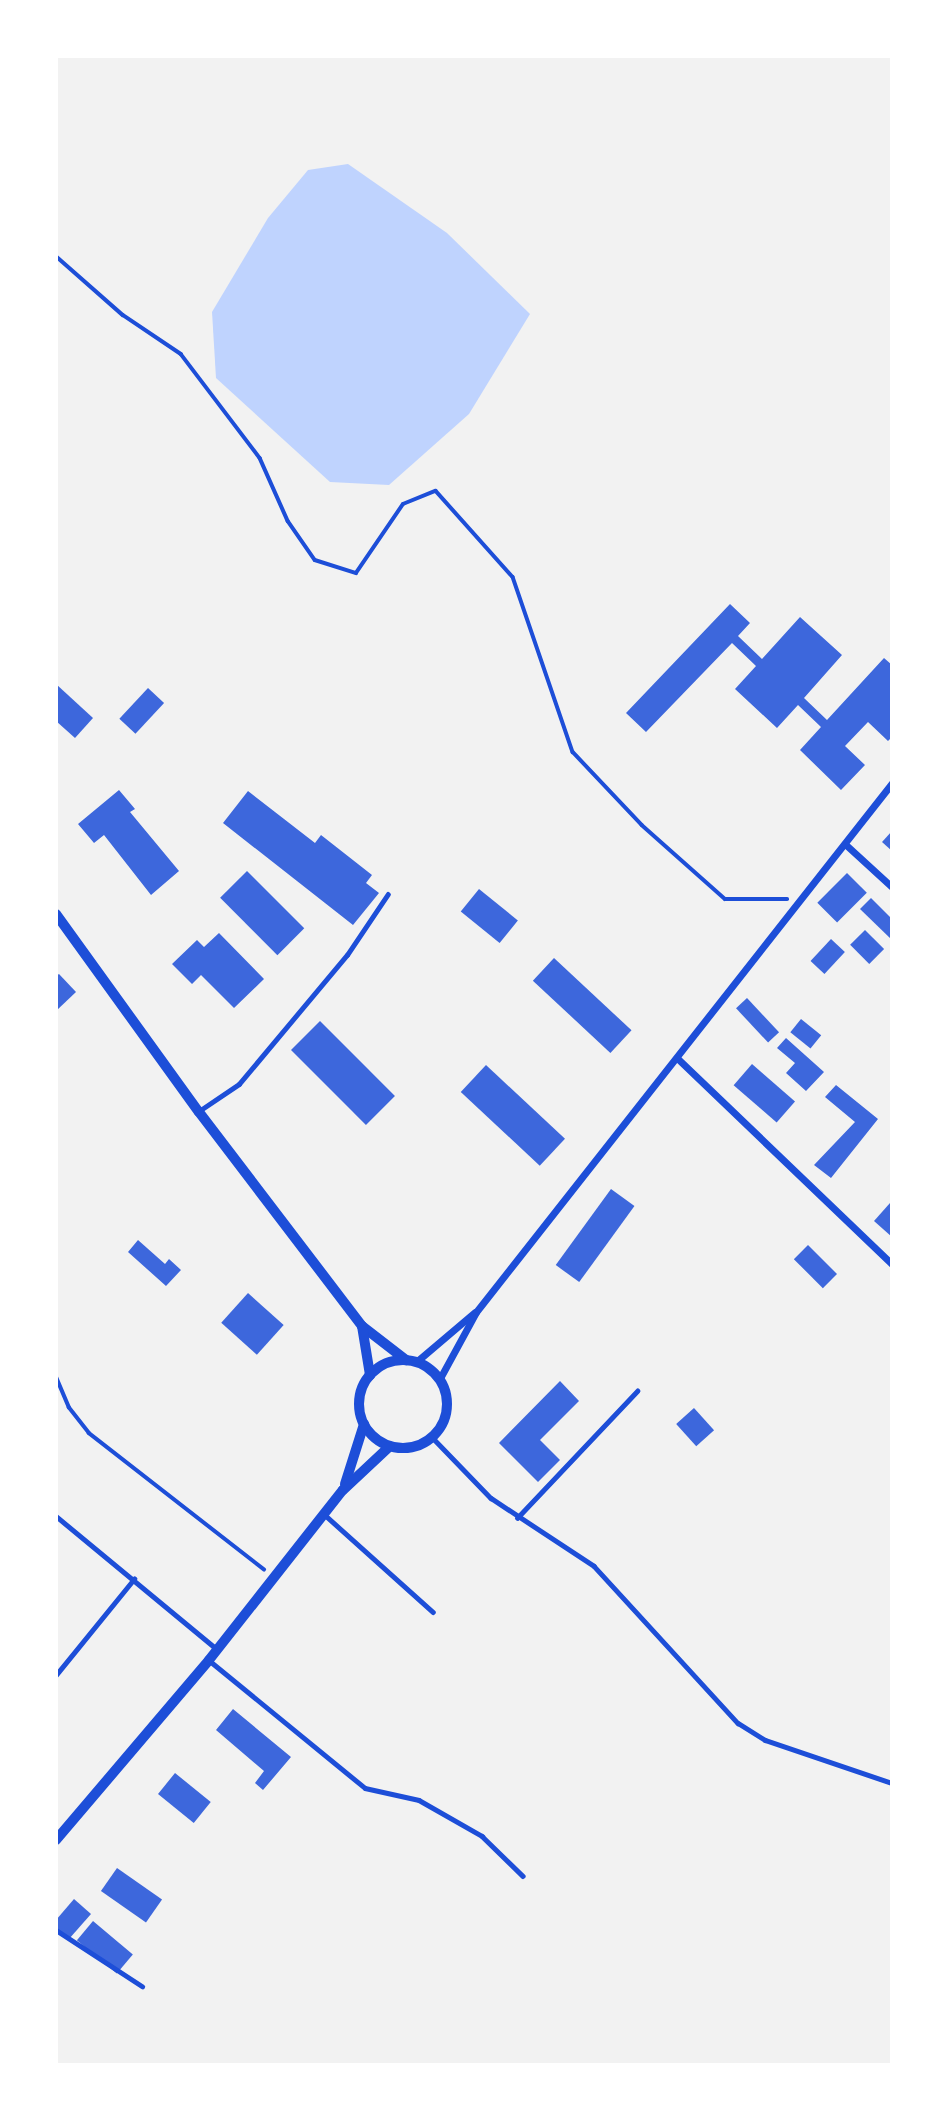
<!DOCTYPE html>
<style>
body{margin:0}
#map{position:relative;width:948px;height:2121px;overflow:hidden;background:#f2f2f2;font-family:Spectral,serif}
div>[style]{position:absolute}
.water>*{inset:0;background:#bfd3fe}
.building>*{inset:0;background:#3d67dc;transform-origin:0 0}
.path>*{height:3.5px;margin:-1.75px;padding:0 1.75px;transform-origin:1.75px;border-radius:1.75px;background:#1d4ed8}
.service>*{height:4.5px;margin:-2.25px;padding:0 2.25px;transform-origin:2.25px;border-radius:2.25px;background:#1d4ed8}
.minor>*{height:7px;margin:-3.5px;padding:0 3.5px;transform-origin:3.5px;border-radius:3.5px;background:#1d4ed8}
.tertiary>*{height:10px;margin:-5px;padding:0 5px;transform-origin:5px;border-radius:5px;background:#1d4ed8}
.tertiary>.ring{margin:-5px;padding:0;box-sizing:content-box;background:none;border:10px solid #1d4ed8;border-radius:50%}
span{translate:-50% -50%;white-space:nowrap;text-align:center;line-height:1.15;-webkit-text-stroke:6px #fff;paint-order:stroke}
.frame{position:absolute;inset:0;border:58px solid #fff;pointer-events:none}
</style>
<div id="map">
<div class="water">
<div style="clip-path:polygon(348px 164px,447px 233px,530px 314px,469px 414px,389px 485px,330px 482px,216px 378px,212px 312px,268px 218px,308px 170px)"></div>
</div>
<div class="building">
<div style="clip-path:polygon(730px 604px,750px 623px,738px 636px,762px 659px,800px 617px,842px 655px,804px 698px,827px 720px,884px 658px,892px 665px,892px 737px,888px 741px,868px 722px,845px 746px,865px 765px,841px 790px,800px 750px,821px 727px,798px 705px,777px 728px,735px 689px,756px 666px,732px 643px,646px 732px,626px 713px)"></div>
<div style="clip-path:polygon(56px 684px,93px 718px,75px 738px,56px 721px)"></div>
<div style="left:148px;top:688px;width:22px;height:42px;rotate:43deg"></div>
<div style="clip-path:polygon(119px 790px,135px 809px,130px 812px,179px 871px,151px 895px,104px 835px,94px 843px,78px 824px)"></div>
<div style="clip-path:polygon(248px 791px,315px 843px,321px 835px,372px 875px,366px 883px,379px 893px,353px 925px,223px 823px)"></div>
<div style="clip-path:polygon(892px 831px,892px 851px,882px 842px)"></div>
<div style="left:247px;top:871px;width:81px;height:38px;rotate:45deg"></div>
<div style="left:847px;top:873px;width:28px;height:42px;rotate:45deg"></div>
<div style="left:479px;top:889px;width:50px;height:29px;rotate:39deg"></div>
<div style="clip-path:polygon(871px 898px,892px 919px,892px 940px,860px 909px)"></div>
<div style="left:865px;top:930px;width:27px;height:21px;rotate:45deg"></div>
<div style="clip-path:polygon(219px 933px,264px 979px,234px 1008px,201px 975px,192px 984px,172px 964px,197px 940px,204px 947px)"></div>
<div style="left:831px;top:939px;width:19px;height:30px;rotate:43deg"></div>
<div style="left:554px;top:958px;width:106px;height:31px;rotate:43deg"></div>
<div style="clip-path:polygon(59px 974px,76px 992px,56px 1011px,56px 976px)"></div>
<div style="left:747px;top:998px;width:47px;height:15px;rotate:47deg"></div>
<div style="left:801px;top:1019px;width:26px;height:17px;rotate:39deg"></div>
<div style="left:320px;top:1021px;width:106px;height:41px;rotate:45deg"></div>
<div style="clip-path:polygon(786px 1038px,824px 1072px,806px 1091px,786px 1073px,795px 1063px,777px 1048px)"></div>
<div style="left:752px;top:1064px;width:57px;height:28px;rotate:41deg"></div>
<div style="left:486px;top:1065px;width:108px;height:37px;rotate:43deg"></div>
<div style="clip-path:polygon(836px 1085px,878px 1119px,831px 1178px,814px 1165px,855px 1122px,825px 1097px)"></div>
<div style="left:611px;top:1189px;width:29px;height:94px;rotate:36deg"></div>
<div style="clip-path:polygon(890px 1203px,892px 1205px,892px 1237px,874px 1221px)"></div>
<div style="clip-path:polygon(138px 1240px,165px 1264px,169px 1259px,181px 1270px,166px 1286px,128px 1252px)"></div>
<div style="left:808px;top:1245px;width:41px;height:20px;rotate:45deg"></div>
<div style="left:248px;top:1293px;width:48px;height:40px;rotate:42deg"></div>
<div style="clip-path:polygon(560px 1381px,579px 1401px,540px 1440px,560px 1460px,538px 1482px,499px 1443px)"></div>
<div style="left:694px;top:1408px;width:30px;height:24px;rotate:48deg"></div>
<div style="clip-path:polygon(233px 1709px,291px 1757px,263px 1790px,255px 1783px,264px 1771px,216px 1730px)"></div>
<div style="left:175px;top:1773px;width:46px;height:27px;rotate:39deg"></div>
<div style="left:117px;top:1868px;width:55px;height:28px;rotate:35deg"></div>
<div style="clip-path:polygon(74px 1899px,91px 1914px,69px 1939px,56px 1928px,56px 1920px)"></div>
<div style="left:93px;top:1921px;width:52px;height:25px;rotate:40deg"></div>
</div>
<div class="path">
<div style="left:56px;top:256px;width:89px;rotate:41.4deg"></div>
<div style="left:123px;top:315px;width:70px;rotate:33.9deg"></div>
<div style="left:181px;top:354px;width:131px;rotate:52.8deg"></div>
<div style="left:260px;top:458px;width:69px;rotate:66deg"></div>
<div style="left:288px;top:521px;width:47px;rotate:55.3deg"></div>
<div style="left:315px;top:560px;width:43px;rotate:17.6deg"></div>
<div style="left:356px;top:573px;width:83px;rotate:-55.7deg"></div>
<div style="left:403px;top:504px;width:35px;rotate:-22deg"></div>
<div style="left:436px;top:491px;width:115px;rotate:48.2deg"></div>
<div style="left:513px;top:577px;width:185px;rotate:71.1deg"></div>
<div style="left:573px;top:752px;width:100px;rotate:46.6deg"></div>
<div style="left:642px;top:825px;width:111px;rotate:41.7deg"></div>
<div style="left:725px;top:899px;width:62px"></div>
<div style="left:56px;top:1376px;width:34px;rotate:67deg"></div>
<div style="left:69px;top:1407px;width:33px;rotate:52deg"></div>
<div style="left:89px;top:1433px;width:222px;rotate:37.9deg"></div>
</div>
<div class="service">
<div style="left:199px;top:1111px;width:48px;rotate:-34deg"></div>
<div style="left:239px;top:1084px;width:168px;rotate:-50.1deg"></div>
<div style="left:347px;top:955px;width:73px;rotate:-56.1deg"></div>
<div style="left:432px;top:1437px;width:85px;rotate:46deg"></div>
<div style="left:491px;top:1498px;width:123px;rotate:33.4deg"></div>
<div style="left:594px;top:1566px;width:213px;rotate:47.5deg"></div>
<div style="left:738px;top:1723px;width:32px;rotate:32deg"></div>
<div style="left:765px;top:1740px;width:134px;rotate:18.7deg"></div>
<div style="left:325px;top:1515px;width:145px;rotate:41.9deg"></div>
<div style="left:56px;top:1516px;width:209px;rotate:39.6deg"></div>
<div style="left:517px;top:1518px;width:175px;rotate:-46.6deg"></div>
<div style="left:210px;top:1661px;width:200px;rotate:39.3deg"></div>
<div style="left:365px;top:1788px;width:55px;rotate:12.5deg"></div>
<div style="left:419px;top:1800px;width:73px;rotate:29.7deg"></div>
<div style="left:482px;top:1836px;width:57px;rotate:44.3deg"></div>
<div style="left:56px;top:1675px;width:124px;rotate:-50.9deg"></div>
<div style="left:56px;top:1930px;width:103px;rotate:33.1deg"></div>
</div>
<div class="minor">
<div style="left:845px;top:844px;width:64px;rotate:42.5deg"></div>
<div style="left:677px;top:1058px;width:298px;rotate:43.8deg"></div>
<div style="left:416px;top:1362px;width:77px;rotate:-40.3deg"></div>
<div style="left:439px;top:1380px;width:77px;rotate:-61.4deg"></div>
<div style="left:476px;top:1312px;width:673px;rotate:-51.82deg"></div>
</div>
<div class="tertiary">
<div style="left:56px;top:914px;width:244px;rotate:54.2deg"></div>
<div style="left:199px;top:1112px;width:269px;rotate:52.7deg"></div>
<div style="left:362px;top:1326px;width:56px;rotate:37.7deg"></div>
<div style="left:362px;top:1326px;width:50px;rotate:80.7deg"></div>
<div class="ring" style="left:359px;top:1360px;width:78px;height:78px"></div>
<div style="left:345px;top:1484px;width:63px;rotate:-72.4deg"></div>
<div style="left:56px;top:1840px;width:236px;rotate:-49.6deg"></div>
<div style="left:209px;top:1660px;width:216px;rotate:-51.8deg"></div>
<div style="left:343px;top:1490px;width:64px;rotate:-43.1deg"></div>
</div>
<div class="frame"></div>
</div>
